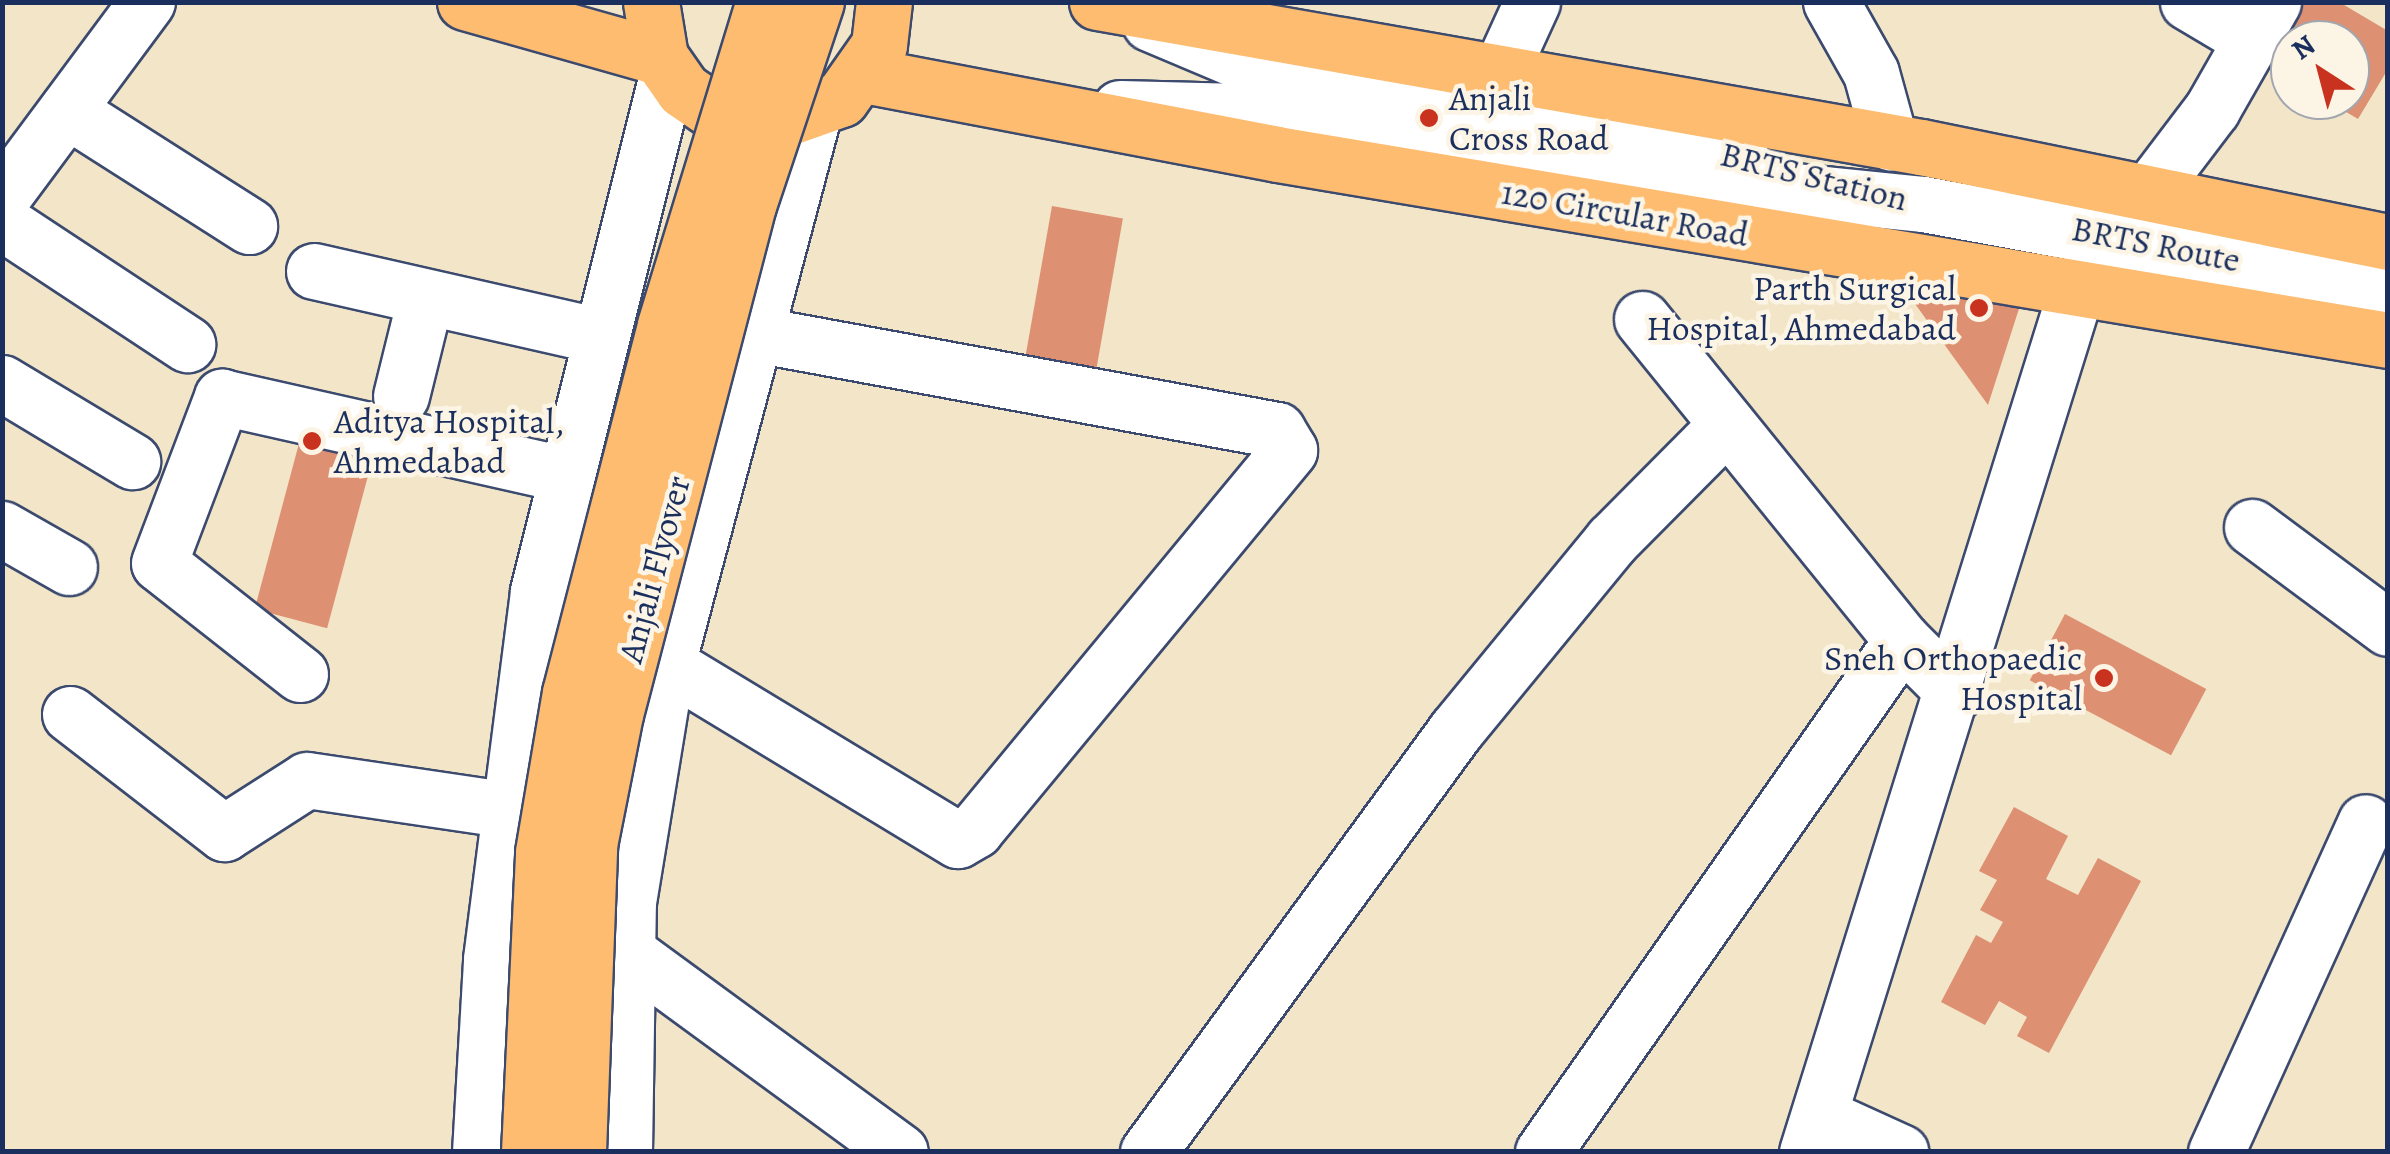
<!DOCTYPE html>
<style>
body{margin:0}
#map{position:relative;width:2390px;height:1154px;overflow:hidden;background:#f2e5c8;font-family:Alegreya,serif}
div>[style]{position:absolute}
.building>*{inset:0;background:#dd9072;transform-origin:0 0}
.roads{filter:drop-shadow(2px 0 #3b4a6e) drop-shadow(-2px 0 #3b4a6e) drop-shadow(0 2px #3b4a6e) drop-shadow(0 -2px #3b4a6e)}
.minor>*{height:55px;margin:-27.5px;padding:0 27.5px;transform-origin:27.5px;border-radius:27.5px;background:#fff}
.major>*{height:55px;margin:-27.5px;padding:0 27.5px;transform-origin:27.5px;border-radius:27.5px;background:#fdbc6f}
.bridges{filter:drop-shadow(2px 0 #3b4a6e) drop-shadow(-2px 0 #3b4a6e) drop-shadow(0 2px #3b4a6e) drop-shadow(0 -2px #3b4a6e)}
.major-bridge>*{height:55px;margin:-27.5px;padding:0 27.5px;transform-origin:27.5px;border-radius:27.5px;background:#fdbc6f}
.dots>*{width:28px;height:28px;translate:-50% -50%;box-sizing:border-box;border:5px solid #fcf5e5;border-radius:50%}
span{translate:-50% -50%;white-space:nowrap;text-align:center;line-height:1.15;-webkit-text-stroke:9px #fcf5e5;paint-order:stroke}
.poi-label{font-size:35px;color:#1b2f5e}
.left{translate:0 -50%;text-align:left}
.right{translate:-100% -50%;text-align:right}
.street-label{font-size:35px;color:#1b2f5e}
.frame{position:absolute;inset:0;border:5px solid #1b2f5e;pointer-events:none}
.north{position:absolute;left:2270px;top:20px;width:100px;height:100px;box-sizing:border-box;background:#fcf5e5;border:2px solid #a2a6af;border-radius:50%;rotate:324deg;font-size:28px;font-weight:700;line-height:40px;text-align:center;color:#1b2f5e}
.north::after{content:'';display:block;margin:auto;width:35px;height:45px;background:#c8321e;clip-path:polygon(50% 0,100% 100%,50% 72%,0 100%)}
</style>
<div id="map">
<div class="building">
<div style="clip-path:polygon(2296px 2px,2339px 2px,2388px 31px,2388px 69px,2358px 119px,2326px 100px,2350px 100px,2350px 40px,2290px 40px,2290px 78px,2261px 61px)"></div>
<div style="left:1052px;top:206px;width:72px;height:168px;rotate:10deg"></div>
<div style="clip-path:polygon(1887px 265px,2025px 290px,1988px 405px)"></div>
<div style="left:301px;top:436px;width:75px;height:179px;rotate:15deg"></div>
<div style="left:2065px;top:614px;width:160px;height:75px;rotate:28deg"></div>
<div style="clip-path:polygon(2014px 807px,2068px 836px,2046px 879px,2078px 895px,2098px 858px,2141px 881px,2049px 1053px,2017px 1036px,2027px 1017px,1999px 1001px,1985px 1025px,1941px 1002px,1976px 935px,1991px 943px,2003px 922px,1980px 910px,1997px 880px,1979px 871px)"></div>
</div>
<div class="roads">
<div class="minor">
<div style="left:1831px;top:2px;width:81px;rotate:60.6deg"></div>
<div style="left:1871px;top:73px;width:72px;rotate:74.6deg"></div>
<div style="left:2188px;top:2px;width:74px;rotate:30.7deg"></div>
<div style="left:1150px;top:23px;width:113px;rotate:22.9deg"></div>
<div style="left:1254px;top:67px;width:364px;rotate:9.2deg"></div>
<div style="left:1613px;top:125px;width:132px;rotate:14.5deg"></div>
<div style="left:1500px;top:72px;width:77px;rotate:-65.4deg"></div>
<div style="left:1120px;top:108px;width:120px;rotate:1.4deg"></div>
<div style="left:1240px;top:111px;width:373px;rotate:9.4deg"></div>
<div style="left:1608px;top:172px;width:317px;rotate:5.8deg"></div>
<div style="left:1923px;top:204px;width:473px;rotate:10.5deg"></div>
<div style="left:67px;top:110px;width:216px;rotate:32.5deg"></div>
<div style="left:2px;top:197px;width:243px;rotate:-53.4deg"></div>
<div style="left:2px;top:222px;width:222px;rotate:33.4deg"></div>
<div style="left:314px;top:271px;width:288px;rotate:12.8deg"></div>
<div style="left:1642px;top:319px;width:413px;rotate:51deg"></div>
<div style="left:2px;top:383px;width:152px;rotate:31deg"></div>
<div style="left:401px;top:396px;width:100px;rotate:-76.1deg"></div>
<div style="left:2252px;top:527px;width:169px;rotate:36.6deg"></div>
<div style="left:2px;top:529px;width:77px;rotate:29.6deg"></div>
<div style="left:667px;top:664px;width:340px;rotate:31.2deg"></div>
<div style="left:958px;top:840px;width:20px;rotate:-30deg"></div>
<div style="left:975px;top:830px;width:493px;rotate:-50.4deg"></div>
<div style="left:1289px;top:450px;width:23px;rotate:-121deg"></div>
<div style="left:1277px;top:430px;width:531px;rotate:-169.58deg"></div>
<div style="left:300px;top:674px;width:179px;rotate:-141.8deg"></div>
<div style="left:159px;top:563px;width:178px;rotate:-69.2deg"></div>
<div style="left:222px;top:397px;width:351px;rotate:12.7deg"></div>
<div style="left:70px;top:714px;width:195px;rotate:37.7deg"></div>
<div style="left:224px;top:833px;width:98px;rotate:-32.6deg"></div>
<div style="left:307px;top:780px;width:205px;rotate:8.4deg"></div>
<div style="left:627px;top:952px;width:338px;rotate:36.2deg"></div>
<div style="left:1823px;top:1117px;width:85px;rotate:24.4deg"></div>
<div style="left:480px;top:1152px;width:193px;rotate:-86.7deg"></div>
<div style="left:491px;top:959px;width:371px;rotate:-82.7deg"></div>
<div style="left:538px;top:591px;width:536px;rotate:-75.96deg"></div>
<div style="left:624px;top:1152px;width:250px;rotate:-89.1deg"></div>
<div style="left:628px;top:902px;width:241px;rotate:-80.7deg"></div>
<div style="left:667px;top:664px;width:568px;rotate:-75.11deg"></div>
<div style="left:1148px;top:1152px;width:522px;rotate:-53.88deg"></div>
<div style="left:1456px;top:730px;width:246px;rotate:-50.6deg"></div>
<div style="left:1612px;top:540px;width:163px;rotate:-45.2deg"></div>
<div style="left:1543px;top:1152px;width:625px;rotate:-54.96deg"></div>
<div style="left:1902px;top:640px;width:75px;rotate:45deg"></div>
<div style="left:1807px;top:1152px;width:906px;rotate:-72.66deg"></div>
<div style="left:2077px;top:287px;width:223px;rotate:-52.8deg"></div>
<div style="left:2212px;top:109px;width:123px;rotate:-60.3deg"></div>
<div style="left:2216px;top:1152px;width:362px;rotate:-65.6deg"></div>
</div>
<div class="major">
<div style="left:465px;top:2px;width:203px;rotate:15.8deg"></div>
<div style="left:651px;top:2px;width:56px;rotate:80.7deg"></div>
<div style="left:660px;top:57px;width:40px;rotate:55.1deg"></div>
<div style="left:683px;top:90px;width:46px;rotate:34.4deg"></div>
<div style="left:721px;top:116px;width:47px;rotate:11.1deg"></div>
<div style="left:767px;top:125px;width:78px;rotate:-19.4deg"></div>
<div style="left:841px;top:99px;width:66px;rotate:-54.9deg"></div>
<div style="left:879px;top:45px;width:43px;rotate:-83.4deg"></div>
<div style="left:1097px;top:2px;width:837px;rotate:9.98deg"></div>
<div style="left:1921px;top:147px;width:477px;rotate:11.5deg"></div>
<div style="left:864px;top:75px;width:420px;rotate:10.8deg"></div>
<div style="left:1277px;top:154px;width:1126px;rotate:9.5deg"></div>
</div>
</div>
<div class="bridges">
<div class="major-bridge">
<div style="left:529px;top:1152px;width:300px;rotate:-87.3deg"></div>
<div style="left:543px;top:852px;width:161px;rotate:-80.4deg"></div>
<div style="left:570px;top:693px;width:380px;rotate:-75.5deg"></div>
<div style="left:665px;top:325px;width:338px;rotate:-73deg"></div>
<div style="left:578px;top:1152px;width:307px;rotate:-87.9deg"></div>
<div style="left:589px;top:845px;width:134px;rotate:-78.8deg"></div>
<div style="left:615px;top:714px;width:526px;rotate:-75.36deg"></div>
<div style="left:748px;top:205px;width:214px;rotate:-71.5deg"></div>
</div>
</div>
<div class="dots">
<div style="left:1429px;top:118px;background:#c8321e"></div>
<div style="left:1979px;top:308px;background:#c8321e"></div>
<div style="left:312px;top:441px;background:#c8321e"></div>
<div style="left:2104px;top:678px;background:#c8321e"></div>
</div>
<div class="poi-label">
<span class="left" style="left:1449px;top:118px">Anjali<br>Cross Road</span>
<span class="right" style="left:1956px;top:308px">Parth Surgical<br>Hospital, Ahmedabad</span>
<span class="left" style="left:334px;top:441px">Aditya Hospital,<br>Ahmedabad</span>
<span class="right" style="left:2082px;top:678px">Sneh Orthopaedic<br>Hospital</span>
</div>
<div class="street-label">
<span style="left:1814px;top:176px;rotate:14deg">BRTS Station</span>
<span style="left:1625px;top:213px;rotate:10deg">120 Circular Road</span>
<span style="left:2156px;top:244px;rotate:11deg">BRTS Route</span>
<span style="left:654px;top:569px;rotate:-75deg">Anjali Flyover</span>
</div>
<div class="frame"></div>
<div class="north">N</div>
</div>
